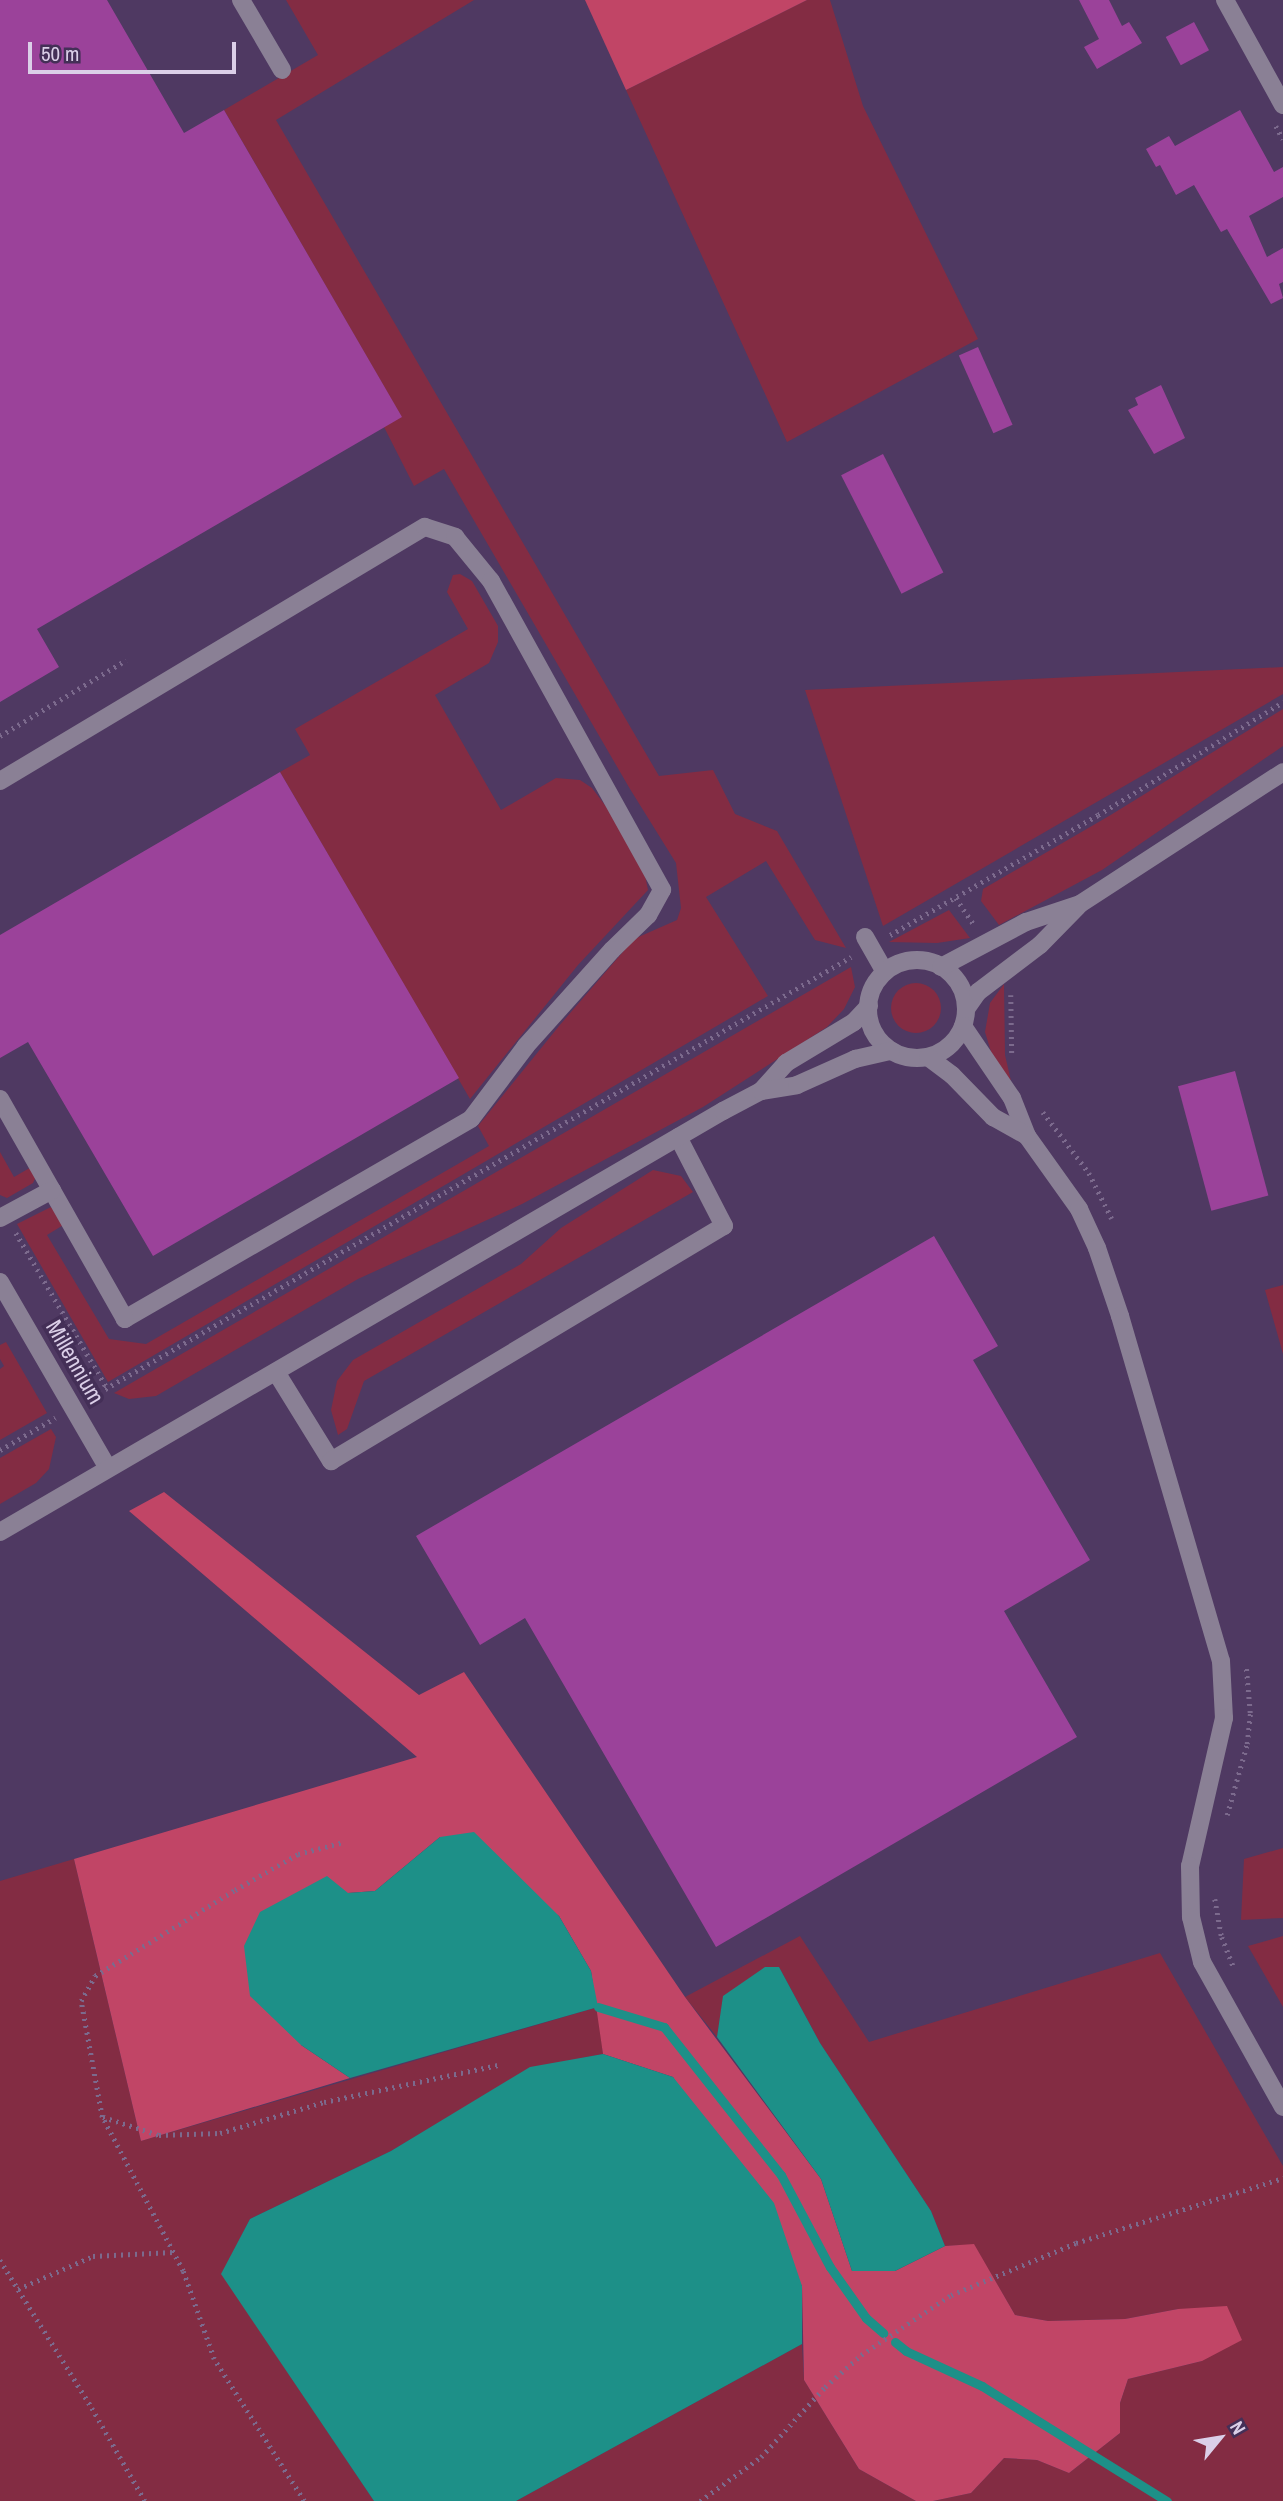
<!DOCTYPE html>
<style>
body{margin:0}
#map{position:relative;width:1283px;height:2501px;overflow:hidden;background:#4f3962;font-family:"Archivo Narrow",sans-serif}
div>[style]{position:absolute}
.green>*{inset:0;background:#832c43}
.round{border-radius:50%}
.forest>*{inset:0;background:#c14566}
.water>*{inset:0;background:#1d9088}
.stream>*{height:9px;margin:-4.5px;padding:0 4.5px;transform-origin:4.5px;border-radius:4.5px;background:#1d9088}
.building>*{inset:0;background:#9b429a;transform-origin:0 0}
.path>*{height:4.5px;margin-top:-2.25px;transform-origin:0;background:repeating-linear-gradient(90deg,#7c6a8d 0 2px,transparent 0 7px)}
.minor>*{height:18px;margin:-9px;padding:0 9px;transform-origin:9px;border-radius:9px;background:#8a8095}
.minor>.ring{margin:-9px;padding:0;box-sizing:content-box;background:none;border:18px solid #8a8095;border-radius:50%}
span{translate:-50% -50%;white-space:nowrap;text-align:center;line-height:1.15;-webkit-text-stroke:7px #442f57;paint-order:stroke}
.street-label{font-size:23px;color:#dbcfe8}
.north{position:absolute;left:1185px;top:2403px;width:70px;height:70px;-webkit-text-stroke:5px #442f57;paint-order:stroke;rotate:60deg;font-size:19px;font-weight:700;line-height:28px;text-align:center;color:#dbcfe8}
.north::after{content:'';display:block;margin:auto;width:24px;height:32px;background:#dbcfe8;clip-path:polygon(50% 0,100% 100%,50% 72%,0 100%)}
.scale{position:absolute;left:28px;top:42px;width:208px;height:32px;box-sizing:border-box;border:4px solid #dbcfe8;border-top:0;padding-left:9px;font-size:21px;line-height:24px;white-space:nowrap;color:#dbcfe8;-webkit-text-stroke:5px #442f57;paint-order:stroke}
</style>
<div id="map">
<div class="green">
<div style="clip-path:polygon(286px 0,474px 0,276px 120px,659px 776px,713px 770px,735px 814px,777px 831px,846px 948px,815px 940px,766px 861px,706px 897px,768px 996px,108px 1382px,17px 1224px,51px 1207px,65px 1224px,47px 1235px,109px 1339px,146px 1344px,489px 1146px,478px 1126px,559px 1026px,634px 939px,677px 920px,681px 908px,676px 863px,630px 789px,444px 469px,414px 486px,384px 427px,401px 416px,224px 110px,318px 55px)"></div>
<div style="clip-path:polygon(807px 0,830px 0,863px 106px,978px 339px,787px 442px,626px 90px)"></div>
<div style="clip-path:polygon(460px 574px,472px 581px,498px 626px,498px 642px,489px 663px,435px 695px,501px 810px,556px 778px,580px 780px,592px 788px,608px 809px,644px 870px,648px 890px,578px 965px,470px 1099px,280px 772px,310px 755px,295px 729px,468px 629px,447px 592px,453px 575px)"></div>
<div style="clip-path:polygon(1283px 667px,1283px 694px,883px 926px,805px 690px)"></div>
<div style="clip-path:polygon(1283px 709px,1283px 746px,1102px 870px,999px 925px,981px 901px,983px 889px,1109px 816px)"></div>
<div style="clip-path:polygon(949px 910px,970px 938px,937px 943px,889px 942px)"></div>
<div style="clip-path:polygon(851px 967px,855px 987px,844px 1009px,827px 1027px,703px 1107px,522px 1204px,358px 1279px,156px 1396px,129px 1399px,114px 1393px)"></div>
<div class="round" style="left:891px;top:983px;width:50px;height:50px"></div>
<div style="clip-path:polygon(1004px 984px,1005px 1055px,1011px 1081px,992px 1055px,985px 1032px,990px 1003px)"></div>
<div style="clip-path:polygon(0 1152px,14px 1177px,33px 1166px,37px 1174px,33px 1183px,7px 1198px,0 1195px)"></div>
<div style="clip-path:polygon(653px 1170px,681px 1176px,693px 1192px,364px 1381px,347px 1429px,338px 1435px,331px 1410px,337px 1381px,353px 1360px,521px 1264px,561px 1228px)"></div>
<div style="clip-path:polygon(1283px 1285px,1283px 1354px,1265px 1290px)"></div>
<div style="clip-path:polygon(6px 1342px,47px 1413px,0 1440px,0 1369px,4px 1366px,0 1359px,0 1345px)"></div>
<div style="clip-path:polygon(51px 1429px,56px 1437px,49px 1469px,36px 1483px,0 1504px,0 1458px)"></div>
<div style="clip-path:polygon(1283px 1848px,1283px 1918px,1241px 1920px,1244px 1859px)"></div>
<div style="clip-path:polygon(74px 1859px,141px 2141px,598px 2007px,603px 2054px,530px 2068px,391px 2151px,250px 2219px,222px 2274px,374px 2501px,0 2501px,0 1881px)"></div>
<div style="clip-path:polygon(800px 1936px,869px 2042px,1160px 1953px,1283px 2166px,1283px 2501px,933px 2501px,971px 2493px,1004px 2458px,1037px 2460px,1069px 2473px,1120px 2433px,1120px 2403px,1128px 2379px,1202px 2361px,1178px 2309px,1125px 2319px,1048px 2321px,1015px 2315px,974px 2245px,945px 2246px,931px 2211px,820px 2043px,779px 1967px,724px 1996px,717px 2037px,685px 1997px)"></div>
<div style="clip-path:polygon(1283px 1936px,1283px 2007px,1248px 1946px)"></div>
<div style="clip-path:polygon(802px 2344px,804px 2380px,859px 2469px,916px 2501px,516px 2501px)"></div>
</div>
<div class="forest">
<div style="clip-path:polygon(585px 0,807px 0,626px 90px)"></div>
<div style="clip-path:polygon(164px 1492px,419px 1695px,464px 1672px,685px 1997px,821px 2179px,852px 2271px,895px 2271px,945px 2246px,974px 2244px,1015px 2315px,1048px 2321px,1125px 2319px,1178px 2309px,1227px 2306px,1242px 2340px,1202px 2361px,1128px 2379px,1120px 2403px,1120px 2433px,1069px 2473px,1037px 2460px,1004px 2458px,971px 2493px,933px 2501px,916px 2501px,859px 2469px,804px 2380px,802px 2286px,673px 2077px,603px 2054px,591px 1971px,559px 1916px,440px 1837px,375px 1891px,348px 1893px,301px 2045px,350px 2078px,141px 2141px,74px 1859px,417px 1757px,129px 1511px)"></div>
</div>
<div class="water">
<div style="clip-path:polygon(474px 1832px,559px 1916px,591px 1971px,598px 2007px,350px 2078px,301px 2045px,250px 1996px,244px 1946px,260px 1912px,327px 1876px,348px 1893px,375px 1891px,440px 1837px)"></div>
<div style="clip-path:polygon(765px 1967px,779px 1967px,820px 2043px,931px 2211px,945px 2246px,895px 2271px,852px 2271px,821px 2179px,717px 2037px,723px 1996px)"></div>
<div style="clip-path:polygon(603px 2054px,673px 2077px,774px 2203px,802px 2286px,802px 2344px,516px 2501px,374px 2501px,221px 2274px,250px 2219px,391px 2151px,530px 2067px)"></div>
</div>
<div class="stream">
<div style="left:598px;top:2007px;width:69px;rotate:16.9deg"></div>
<div style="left:664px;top:2027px;width:189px;rotate:51.7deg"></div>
<div style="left:781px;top:2175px;width:104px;rotate:62deg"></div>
<div style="left:830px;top:2267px;width:62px;rotate:54.8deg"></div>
<div style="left:866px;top:2318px;width:23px;rotate:41deg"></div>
<div style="left:895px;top:2342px;width:14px;rotate:39deg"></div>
<div style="left:906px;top:2351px;width:84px;rotate:24.7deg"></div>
<div style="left:982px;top:2386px;width:218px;rotate:31.9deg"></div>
</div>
<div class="building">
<div style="clip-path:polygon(0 0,107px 0,184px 133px,224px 110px,402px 417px,37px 629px,59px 667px,0 702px)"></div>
<div style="clip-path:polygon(1079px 0,1109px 0,1122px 26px,1129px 22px,1142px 43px,1097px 69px,1084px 47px,1099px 39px)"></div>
<div style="left:1194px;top:22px;width:32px;height:32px;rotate:62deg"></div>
<div style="clip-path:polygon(1240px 110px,1274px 172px,1283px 167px,1283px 197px,1249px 216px,1267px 257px,1283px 248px,1283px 282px,1279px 284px,1283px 298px,1271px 304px,1227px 229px,1221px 232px,1194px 185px,1176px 195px,1160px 165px,1156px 167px,1146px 149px,1169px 136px,1175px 146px)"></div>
<div style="left:978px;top:347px;width:85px;height:21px;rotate:66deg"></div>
<div style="clip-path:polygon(1161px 385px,1185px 438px,1154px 454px,1128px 410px,1138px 405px,1135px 398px)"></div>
<div style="left:883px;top:454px;width:133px;height:47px;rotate:63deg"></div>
<div style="clip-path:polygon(280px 772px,459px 1078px,153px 1256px,28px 1042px,0 1058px,0 935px)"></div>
<div style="left:1235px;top:1071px;width:129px;height:59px;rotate:75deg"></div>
<div style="clip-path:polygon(934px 1236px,998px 1346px,973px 1360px,1090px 1560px,1004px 1611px,1077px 1737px,716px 1947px,525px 1618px,480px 1645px,416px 1536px)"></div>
</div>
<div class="path">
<div style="left:1276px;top:126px;width:15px;rotate:62deg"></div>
<div style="left:0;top:736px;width:147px;rotate:-31.1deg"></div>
<div style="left:956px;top:898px;width:32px;rotate:56deg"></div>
<div style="left:890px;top:935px;width:240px;rotate:-30deg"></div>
<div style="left:1098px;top:815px;width:217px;rotate:-31.4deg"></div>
<div style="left:1011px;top:995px;width:62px;rotate:89.1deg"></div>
<div style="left:1043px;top:1112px;width:76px;rotate:53deg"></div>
<div style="left:1089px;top:1173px;width:51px;rotate:63.4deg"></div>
<div style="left:16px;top:1233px;width:180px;rotate:59.6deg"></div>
<div style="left:93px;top:1396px;width:876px;rotate:-30.08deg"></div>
<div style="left:0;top:1450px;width:64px;rotate:-30.2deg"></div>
<div style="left:1227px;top:1815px;width:74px;rotate:-74.3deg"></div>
<div style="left:1247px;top:1744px;width:31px;rotate:-84deg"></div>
<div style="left:1250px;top:1713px;width:47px;rotate:-94.9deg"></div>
<div style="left:1215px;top:1899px;width:39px;rotate:80deg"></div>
<div style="left:1222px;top:1937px;width:33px;rotate:69deg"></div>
<div style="left:103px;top:2117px;width:59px;rotate:17.8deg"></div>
<div style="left:159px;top:2135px;width:61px;rotate:-1.9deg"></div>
<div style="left:220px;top:2133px;width:109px;rotate:-16.6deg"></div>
<div style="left:324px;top:2102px;width:178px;rotate:-12deg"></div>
<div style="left:0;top:2260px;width:174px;rotate:58.1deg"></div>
<div style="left:92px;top:2408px;width:107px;rotate:60.3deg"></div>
<div style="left:18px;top:2289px;width:82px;rotate:-23.7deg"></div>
<div style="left:93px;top:2256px;width:80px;rotate:-2.9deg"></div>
<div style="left:304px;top:2501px;width:168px;rotate:-122.4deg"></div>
<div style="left:214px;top:2359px;width:93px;rotate:-109.4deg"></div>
<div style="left:183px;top:2271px;width:174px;rotate:-117.7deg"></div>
<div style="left:102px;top:2117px;width:118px;rotate:-100.3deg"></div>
<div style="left:81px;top:2001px;width:29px;rotate:-61deg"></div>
<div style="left:95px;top:1976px;width:164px;rotate:-31.6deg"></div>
<div style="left:235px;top:1890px;width:73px;rotate:-29.7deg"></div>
<div style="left:298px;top:1854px;width:48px;rotate:-14.6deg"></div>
<div style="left:700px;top:2501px;width:75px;rotate:-35.8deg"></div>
<div style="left:761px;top:2457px;width:95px;rotate:-47.6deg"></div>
<div style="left:825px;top:2387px;width:48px;rotate:-41.6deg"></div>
<div style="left:861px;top:2355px;width:108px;rotate:-33.7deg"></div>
<div style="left:951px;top:2295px;width:135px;rotate:-22.6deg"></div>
<div style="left:1076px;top:2243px;width:217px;rotate:-17.4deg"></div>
</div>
<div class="minor">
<div style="left:241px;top:0;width:81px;rotate:59.6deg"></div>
<div style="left:1225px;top:0;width:120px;rotate:61.1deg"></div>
<div style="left:0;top:781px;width:495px;rotate:-30.9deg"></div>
<div style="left:425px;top:527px;width:32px;rotate:18deg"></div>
<div style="left:455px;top:537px;width:57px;rotate:50.7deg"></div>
<div style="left:491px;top:581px;width:353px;rotate:61deg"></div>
<div style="left:662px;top:890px;width:29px;rotate:119deg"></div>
<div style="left:648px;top:915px;width:50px;rotate:135.8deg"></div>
<div style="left:612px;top:950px;width:129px;rotate:131.9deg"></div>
<div style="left:526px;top:1046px;width:91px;rotate:127deg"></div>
<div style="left:471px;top:1119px;width:400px;rotate:150deg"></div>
<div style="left:125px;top:1319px;width:253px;rotate:-119.6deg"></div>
<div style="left:865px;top:937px;width:40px;rotate:60.3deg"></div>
<div class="ring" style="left:868px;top:960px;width:80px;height:80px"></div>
<div style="left:941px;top:967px;width:96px;rotate:-27.9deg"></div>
<div style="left:1026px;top:922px;width:57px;rotate:-18.4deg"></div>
<div style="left:1080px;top:904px;width:242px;rotate:-33deg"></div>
<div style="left:966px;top:1009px;width:21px;rotate:-55deg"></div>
<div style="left:978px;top:992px;width:78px;rotate:-37.2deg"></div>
<div style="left:1040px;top:945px;width:54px;rotate:-45.7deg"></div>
<div style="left:963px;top:1026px;width:87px;rotate:55.8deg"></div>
<div style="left:1012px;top:1098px;width:41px;rotate:68.5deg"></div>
<div style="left:1027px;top:1136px;width:90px;rotate:54.5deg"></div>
<div style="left:1079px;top:1209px;width:43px;rotate:65.2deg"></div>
<div style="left:1097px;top:1248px;width:72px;rotate:71.3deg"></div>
<div style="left:1120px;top:1316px;width:359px;rotate:73.7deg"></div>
<div style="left:1221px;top:1661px;width:57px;rotate:87deg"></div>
<div style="left:1224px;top:1718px;width:152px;rotate:102.9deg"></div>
<div style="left:1190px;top:1866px;width:51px;rotate:88.9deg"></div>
<div style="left:1191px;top:1917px;width:46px;rotate:76.3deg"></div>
<div style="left:1202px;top:1962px;width:166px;rotate:60.8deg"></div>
<div style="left:928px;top:1057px;width:30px;rotate:37deg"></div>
<div style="left:952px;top:1075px;width:59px;rotate:45.7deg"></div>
<div style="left:993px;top:1117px;width:39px;rotate:29deg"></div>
<div style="left:761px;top:1091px;width:38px;rotate:-48deg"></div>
<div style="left:786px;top:1063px;width:79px;rotate:-31.1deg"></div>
<div style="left:854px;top:1022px;width:22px;rotate:-47deg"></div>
<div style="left:0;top:1218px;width:59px;rotate:-28.3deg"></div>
<div style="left:0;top:1282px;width:215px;rotate:59.9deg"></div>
<div style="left:276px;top:1372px;width:105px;rotate:58.3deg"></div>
<div style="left:331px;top:1461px;width:458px;rotate:-30.9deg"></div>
<div style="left:724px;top:1226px;width:100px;rotate:-117.3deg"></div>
<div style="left:0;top:1532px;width:837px;rotate:-30.21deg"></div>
<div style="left:723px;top:1111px;width:43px;rotate:-27.8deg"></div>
<div style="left:761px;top:1091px;width:36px;rotate:-9deg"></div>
<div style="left:797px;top:1085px;width:64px;rotate:-24.1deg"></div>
<div style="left:855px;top:1059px;width:37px;rotate:-13deg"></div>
</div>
<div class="street-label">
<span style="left:75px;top:1362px;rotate:60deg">Millennium</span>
</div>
<div class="north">N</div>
<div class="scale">50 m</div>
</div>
